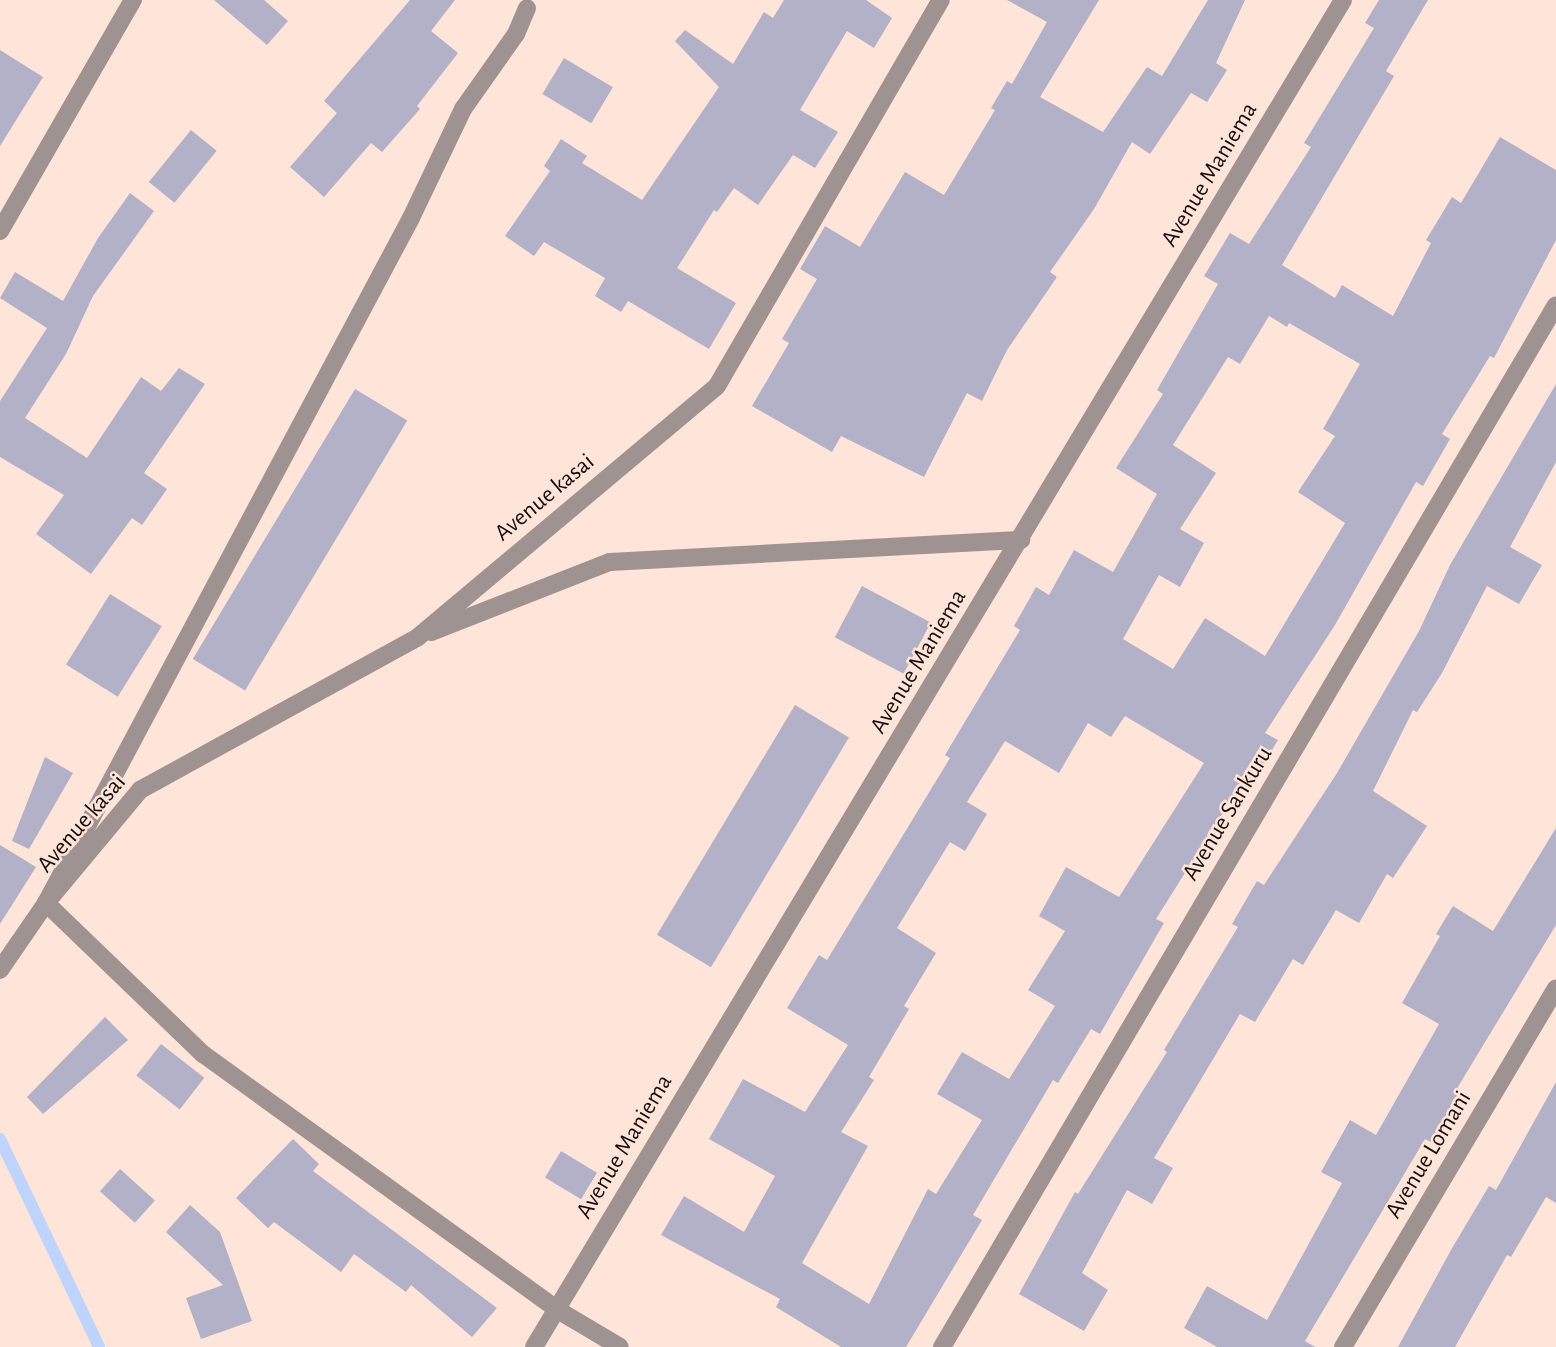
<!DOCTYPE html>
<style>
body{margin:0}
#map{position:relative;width:1556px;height:1347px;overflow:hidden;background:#ffe4d9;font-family:"Alegreya Sans",sans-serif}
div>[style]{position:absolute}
.stream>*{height:12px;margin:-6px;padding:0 6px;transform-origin:6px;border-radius:6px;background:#bed4fc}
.building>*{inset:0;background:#b3b1c8;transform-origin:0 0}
.minor>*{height:18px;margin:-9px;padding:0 9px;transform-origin:9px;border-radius:9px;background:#9f9391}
span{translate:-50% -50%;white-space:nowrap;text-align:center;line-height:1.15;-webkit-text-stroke:5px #ffe4d9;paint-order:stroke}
.street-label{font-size:24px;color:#160d0a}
</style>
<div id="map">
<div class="stream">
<div style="left:0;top:1139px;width:230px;rotate:64.5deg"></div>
</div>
<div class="building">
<div style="clip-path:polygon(214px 0,264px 0,288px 21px,267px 45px)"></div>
<div style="clip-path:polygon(410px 0,455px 0,431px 31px,458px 53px,417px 106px,420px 109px,382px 152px,371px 143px,324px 197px,290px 167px,337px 113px,324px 101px)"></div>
<div style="clip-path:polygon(784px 0,866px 0,892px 18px,874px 48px,847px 31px,800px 110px,838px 132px,815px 168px,793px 155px,758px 205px,734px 188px,717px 212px,714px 210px,677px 268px,736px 303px,709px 349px,628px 301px,621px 312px,595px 296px,605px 278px,544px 242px,534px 256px,505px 236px,550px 171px,544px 166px,561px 139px,587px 156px,582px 163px,642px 200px,719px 87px,675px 41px,685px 30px,733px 64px,764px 12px,773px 18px)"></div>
<div style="clip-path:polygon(1007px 0,1099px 0,1040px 97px,1103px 132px,1147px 67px,1162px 76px,1208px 0,1245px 0,1216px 63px,1227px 70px,1207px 102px,1191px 93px,1150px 154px,1132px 142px,1094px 209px,1050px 272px,1057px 277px,1007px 350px,982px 401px,967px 393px,924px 477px,841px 436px,832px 452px,752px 406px,789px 343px,782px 339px,817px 279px,800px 269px,825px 226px,860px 247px,905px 172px,944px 195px,995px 110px,991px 108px,1007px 81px,1012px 84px,1047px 22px)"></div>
<div style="clip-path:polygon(evenodd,1379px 0,1428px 0,1386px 71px,1394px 76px,1282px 265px,1335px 298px,1342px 285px,1393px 316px,1431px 243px,1426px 240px,1452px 197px,1461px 203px,1500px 137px,1556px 170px,1556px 240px,1494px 358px,1490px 356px,1442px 434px,1450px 439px,1423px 486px,1416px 482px,1335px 625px,1265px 733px,1278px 740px,1249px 789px,1241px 784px,1156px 919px,1164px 923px,1100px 1034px,1091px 1029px,1058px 1083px,1053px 1080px,973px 1215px,982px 1220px,906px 1347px,841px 1347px,776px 1307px,780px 1299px,661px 1235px,684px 1196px,744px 1232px,775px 1176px,709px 1139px,743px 1079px,805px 1112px,848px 1045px,787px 1008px,819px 955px,827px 960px,950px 758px,945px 755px,1020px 630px,1014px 626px,1036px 587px,1049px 595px,1074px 550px,1113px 572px,1157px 494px,1116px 468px,1163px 394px,1157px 390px,1218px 284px,1204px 276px,1230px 233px,1249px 244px,1311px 147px,1304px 143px,1374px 28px,1365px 23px,1379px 0,1269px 316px,1287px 327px,1289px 323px,1360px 364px,1323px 429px,1335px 436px,1298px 492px,1345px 523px,1265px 656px,1205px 618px,1173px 669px,1123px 639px,1159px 575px,1180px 587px,1204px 543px,1180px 529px,1216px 473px,1173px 445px,1228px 357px,1240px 364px,1269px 316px,1379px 0,1125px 716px,1204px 763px,1119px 897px,1066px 867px,1039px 916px,1065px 931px,1028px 990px,1055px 1006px,1009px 1079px,962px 1052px,937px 1094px,982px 1120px,936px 1194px,928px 1189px,869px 1304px,802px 1263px,868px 1146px,841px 1132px,874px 1080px,869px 1077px,909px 1009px,904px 1006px,936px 953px,897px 928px,950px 842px,965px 851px,987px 814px,967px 802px,1005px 741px,1059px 773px,1088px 723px,1111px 737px,1125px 716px)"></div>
<div style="clip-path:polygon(0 50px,43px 77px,0 146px)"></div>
<div style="left:564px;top:58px;width:57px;height:42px;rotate:31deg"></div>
<div style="left:191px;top:130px;width:33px;height:67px;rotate:39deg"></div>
<div style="clip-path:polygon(130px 193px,154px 211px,93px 296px,66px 354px,25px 418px,87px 458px,141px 377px,161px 391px,179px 368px,205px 384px,144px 473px,167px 489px,142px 525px,132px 518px,91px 574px,36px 534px,64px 495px,0 457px,0 401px,47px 328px,0 298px,15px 272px,63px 301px,98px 238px)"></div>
<div style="clip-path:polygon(1556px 384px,1556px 462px,1510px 547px,1542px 565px,1519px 604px,1487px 586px,1442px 673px,1417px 712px,1413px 710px,1373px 791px,1427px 826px,1393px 878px,1387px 874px,1359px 923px,1336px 910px,1303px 965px,1293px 959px,1255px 1022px,1240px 1014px,1154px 1158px,1173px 1168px,1152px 1204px,1127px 1190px,1082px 1273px,1108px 1290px,1084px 1331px,1019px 1294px,1075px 1192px,1078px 1194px,1167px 1052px,1164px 1050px,1238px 927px,1232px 924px,1257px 881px,1264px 885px,1337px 773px,1419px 631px,1450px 565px)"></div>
<div style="left:355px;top:389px;width:61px;height:315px;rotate:31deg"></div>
<div style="left:862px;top:586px;width:78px;height:58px;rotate:28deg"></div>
<div style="left:110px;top:594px;width:61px;height:83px;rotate:32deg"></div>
<div style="left:795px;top:705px;width:63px;height:268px;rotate:31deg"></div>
<div style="clip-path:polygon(45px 757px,73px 773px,29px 849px,12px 841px)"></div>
<div style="clip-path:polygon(1556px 828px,1556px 925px,1456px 1090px,1459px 1092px,1431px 1142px,1425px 1139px,1305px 1341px,1315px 1347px,1217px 1347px,1184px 1328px,1207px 1286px,1267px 1320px,1342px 1183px,1321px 1172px,1350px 1120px,1376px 1135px,1439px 1024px,1402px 1003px,1440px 936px,1436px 934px,1453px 906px,1493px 931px)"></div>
<div style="clip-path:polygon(0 845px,36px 867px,0 924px)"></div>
<div style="clip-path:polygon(105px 1017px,128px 1040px,43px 1114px,27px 1097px)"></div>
<div style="left:161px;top:1044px;width:55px;height:40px;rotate:38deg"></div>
<div style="clip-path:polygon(1556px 1082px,1556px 1203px,1546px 1197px,1511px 1257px,1507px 1255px,1455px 1347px,1398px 1347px,1451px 1250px,1489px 1186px,1496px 1190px)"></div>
<div style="clip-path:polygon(293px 1139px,319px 1164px,313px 1171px,497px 1308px,472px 1337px,411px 1285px,406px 1292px,354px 1254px,341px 1272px,274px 1222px,268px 1228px,236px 1198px)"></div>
<div style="left:561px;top:1151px;width:42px;height:31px;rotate:31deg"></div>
<div style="left:120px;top:1169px;width:47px;height:30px;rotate:42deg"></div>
<div style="clip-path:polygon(190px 1205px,220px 1232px,252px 1321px,201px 1339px,186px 1298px,223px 1285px,166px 1232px)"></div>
</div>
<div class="minor">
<div style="left:0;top:231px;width:267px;rotate:-60.1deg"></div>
<div style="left:431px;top:632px;width:192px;rotate:-21.4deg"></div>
<div style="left:610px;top:562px;width:412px;rotate:-3.1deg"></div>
<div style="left:46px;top:903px;width:147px;rotate:-50.2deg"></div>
<div style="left:140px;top:790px;width:317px;rotate:-28.8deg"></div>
<div style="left:418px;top:637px;width:390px;rotate:-40deg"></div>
<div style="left:717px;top:386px;width:446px;rotate:-59.9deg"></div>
<div style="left:46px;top:903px;width:218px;rotate:43.9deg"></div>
<div style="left:203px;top:1054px;width:435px;rotate:35.8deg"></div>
<div style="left:556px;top:1309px;width:74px;rotate:30.7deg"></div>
<div style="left:0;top:970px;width:81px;rotate:-55.5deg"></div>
<div style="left:46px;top:903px;width:776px;rotate:-61.95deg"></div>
<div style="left:411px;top:218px;width:121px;rotate:-64.5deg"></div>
<div style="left:463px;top:109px;width:92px;rotate:-54.8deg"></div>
<div style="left:516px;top:34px;width:28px;rotate:-67deg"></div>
<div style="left:534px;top:1347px;width:1571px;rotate:-59.01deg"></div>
<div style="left:942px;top:1347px;width:1209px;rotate:-59.49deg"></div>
<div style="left:1343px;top:1347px;width:417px;rotate:-59.3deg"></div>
</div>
<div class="street-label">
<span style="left:1210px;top:175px;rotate:-59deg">Avenue Maniema</span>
<span style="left:545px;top:498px;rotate:-40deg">Avenue kasai</span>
<span style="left:919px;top:662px;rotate:-59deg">Avenue Maniema</span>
<span style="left:1228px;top:814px;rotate:-59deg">Avenue Sankuru</span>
<span style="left:82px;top:824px;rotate:-49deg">Avenue kasai</span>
<span style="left:625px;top:1147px;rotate:-59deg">Avenue Maniema</span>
<span style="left:1429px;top:1155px;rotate:-59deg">Avenue Lomani</span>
</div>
</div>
